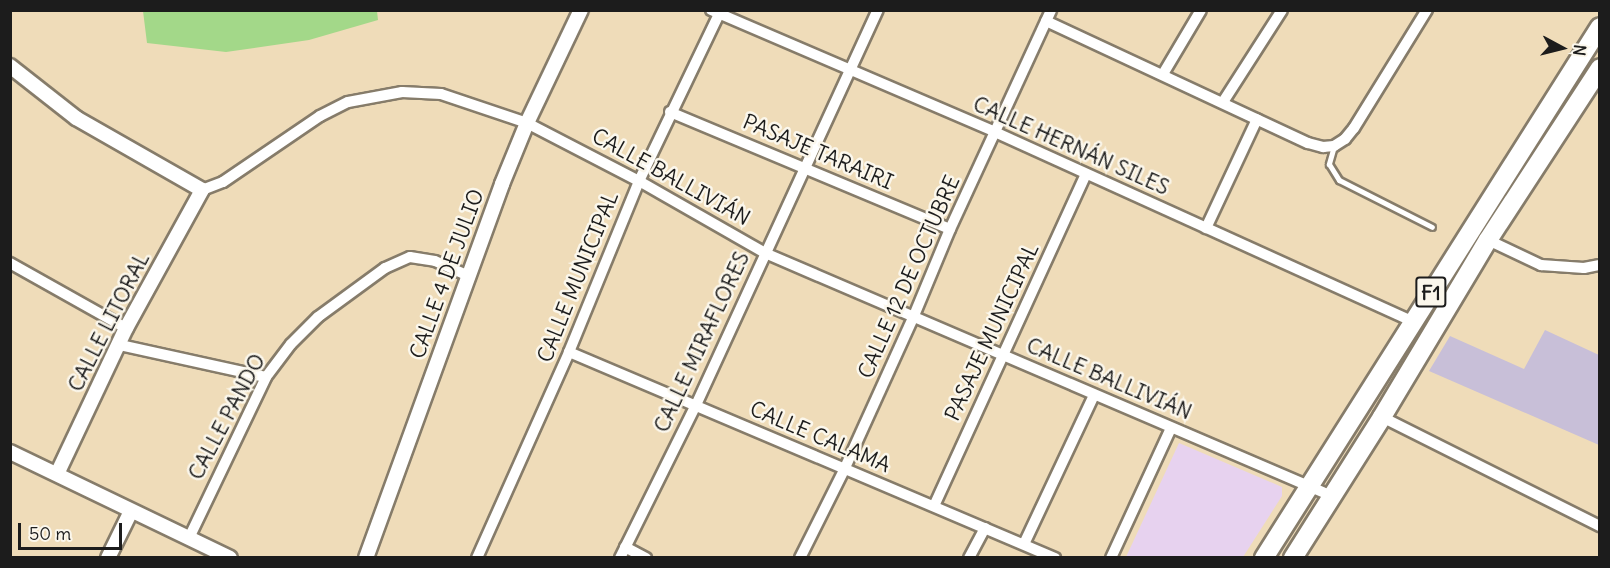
<!DOCTYPE html>
<meta charset="utf-8">
<style>
body{margin:0}
#map{position:relative;width:1610px;height:568px;overflow:hidden;background:#efdcb9;font-family:Delius,sans-serif}
div>[style]{position:absolute}
.built>*{inset:0;background:#e7d2ef}
.industrial>*{inset:0;background:#c8bfd8}
.green>*{inset:0;background:#a3d889}
.roads{filter:drop-shadow(2px 0 #867c6a) drop-shadow(-2px 0 #867c6a) drop-shadow(0 2px #867c6a) drop-shadow(0 -2px #867c6a)}
.service>*{height:5px;margin:-2.5px;padding:0 2.5px;transform-origin:2.5px;border-radius:2.5px;background:#fff}
.minor>*{height:10px;margin:-5px;padding:0 5px;transform-origin:5px;border-radius:5px;background:#fff}
.tertiary>*{height:14px;margin:-7px;padding:0 7px;transform-origin:7px;border-radius:7px;background:#fff}
.trunk>*{height:18px;margin:-9px;padding:0 9px;transform-origin:9px;border-radius:9px;background:#fff}
span{translate:-50% -50%;white-space:nowrap;text-align:center;line-height:1.15;-webkit-text-stroke:5px #fbf7ec;paint-order:stroke}
.shield-label span{padding:2px 4px;background:#fbf7ec;border:2px solid;border-radius:4px;-webkit-text-stroke-width:0}
.shield-label{font-size:20px;color:#1c1c1c;font-weight:700}
.street-label{font-size:21px;color:#1c1c1c}
.frame{position:absolute;inset:0;border:12px solid #1c1c1c;pointer-events:none}
.north{position:absolute;left:1532px;top:18px;width:60px;height:60px;-webkit-text-stroke:4px #fbf7ec;paint-order:stroke;rotate:97deg;font-size:16px;font-weight:700;line-height:24px;text-align:center;color:#1c1c1c}
.north::after{content:'';display:block;margin:auto;width:21px;height:27px;background:#1c1c1c;clip-path:polygon(50% 0,100% 100%,50% 72%,0 100%)}
.scale{position:absolute;left:18px;top:523px;width:104px;height:27px;box-sizing:border-box;border:3px solid #1c1c1c;border-top:0;padding-left:8px;font-size:18px;line-height:21px;white-space:nowrap;color:#1c1c1c;-webkit-text-stroke:4px #fbf7ec;paint-order:stroke}
</style>
<div id="map">
<div class="built">
<div style="clip-path:polygon(1179px 443px,1282px 487px,1282px 496px,1243px 557px,1126px 557px)"></div>
</div>
<div class="industrial">
<div style="clip-path:polygon(1545px 330px,1599px 355px,1599px 445px,1429px 371px,1450px 336px,1524px 369px)"></div>
</div>
<div class="green">
<div style="clip-path:polygon(377px 11px,378px 20px,309px 40px,226px 52px,147px 43px,143px 11px)"></div>
</div>
<div class="roads">
<div class="service">
<div style="left:1334px;top:146px;width:19px;rotate:106deg"></div>
<div style="left:1329px;top:164px;width:19px;rotate:58deg"></div>
<div style="left:1339px;top:180px;width:104px;rotate:26.8deg"></div>
</div>
<div class="minor">
<div style="left:711px;top:10px;width:309px;rotate:23.2deg"></div>
<div style="left:995px;top:132px;width:458px;rotate:24.4deg"></div>
<div style="left:1046px;top:21px;width:289px;rotate:25deg"></div>
<div style="left:1308px;top:143px;width:16px;rotate:15deg"></div>
<div style="left:1323px;top:147px;width:11px;rotate:-5deg"></div>
<div style="left:1334px;top:146px;width:13px;rotate:-32deg"></div>
<div style="left:1345px;top:139px;width:14px;rotate:-51deg"></div>
<div style="left:1354px;top:128px;width:139px;rotate:-58.3deg"></div>
<div style="left:1163px;top:74px;width:74px;rotate:-59.3deg"></div>
<div style="left:1223px;top:102px;width:109px;rotate:-57.3deg"></div>
<div style="left:670px;top:112px;width:303px;rotate:22.7deg"></div>
<div style="left:202px;top:190px;width:22px;rotate:-21deg"></div>
<div style="left:223px;top:182px;width:117px;rotate:-34.2deg"></div>
<div style="left:320px;top:116px;width:31px;rotate:-27deg"></div>
<div style="left:348px;top:102px;width:55px;rotate:-10.5deg"></div>
<div style="left:402px;top:92px;width:39px;rotate:3deg"></div>
<div style="left:441px;top:94px;width:91px;rotate:18.6deg"></div>
<div style="left:527px;top:123px;width:126px;rotate:27.4deg"></div>
<div style="left:639px;top:181px;width:145px;rotate:29.7deg"></div>
<div style="left:765px;top:253px;width:617px;rotate:23.2deg"></div>
<div style="left:1206px;top:228px;width:120px;rotate:-64.9deg"></div>
<div style="left:1488px;top:240px;width:59px;rotate:25.3deg"></div>
<div style="left:1541px;top:265px;width:43px;rotate:4deg"></div>
<div style="left:1584px;top:268px;width:16px;rotate:-11deg"></div>
<div style="left:10px;top:263px;width:133px;rotate:29.3deg"></div>
<div style="left:120px;top:345px;width:149px;rotate:12.4deg"></div>
<div style="left:569px;top:352px;width:528px;rotate:22.97deg"></div>
<div style="left:1382px;top:417px;width:244px;rotate:26.6deg"></div>
<div style="left:934px;top:506px;width:365px;rotate:-65.4deg"></div>
<div style="left:189px;top:538px;width:178px;rotate:-64.4deg"></div>
<div style="left:266px;top:377px;width:41px;rotate:-52.9deg"></div>
<div style="left:291px;top:344px;width:38px;rotate:-45deg"></div>
<div style="left:318px;top:317px;width:83px;rotate:-36.2deg"></div>
<div style="left:385px;top:268px;width:27px;rotate:-24deg"></div>
<div style="left:410px;top:257px;width:25px;rotate:9deg"></div>
<div style="left:435px;top:261px;width:36px;rotate:24deg"></div>
<div style="left:1024px;top:544px;width:165px;rotate:-64.8deg"></div>
<div style="left:625px;top:547px;width:24px;rotate:28deg"></div>
<div style="left:477px;top:558px;width:226px;rotate:-65.9deg"></div>
<div style="left:569px;top:352px;width:185px;rotate:-67.7deg"></div>
<div style="left:639px;top:181px;width:185px;rotate:-64.4deg"></div>
<div style="left:620px;top:558px;width:171px;rotate:-63.6deg"></div>
<div style="left:696px;top:405px;width:435px;rotate:-65.3deg"></div>
<div style="left:800px;top:558px;width:98px;rotate:-63.4deg"></div>
<div style="left:844px;top:470px;width:167px;rotate:-65.6deg"></div>
<div style="left:913px;top:318px;width:96px;rotate:-67.4deg"></div>
<div style="left:950px;top:229px;width:241px;rotate:-65.2deg"></div>
<div style="left:969px;top:558px;width:34px;rotate:-62deg"></div>
<div style="left:1111px;top:558px;width:143px;rotate:-65.2deg"></div>
</div>
<div class="tertiary">
<div style="left:10px;top:66px;width:84px;rotate:38.2deg"></div>
<div style="left:76px;top:118px;width:145px;rotate:29.7deg"></div>
<div style="left:202px;top:190px;width:158px;rotate:118.8deg"></div>
<div style="left:126px;top:328px;width:161px;rotate:115.3deg"></div>
<div style="left:10px;top:452px;width:244px;rotate:25.7deg"></div>
<div style="left:108px;top:558px;width:52px;rotate:-63.9deg"></div>
<div style="left:366px;top:558px;width:398px;rotate:-70deg"></div>
<div style="left:502px;top:184px;width:66px;rotate:-67.7deg"></div>
<div style="left:527px;top:123px;width:125px;rotate:-64.5deg"></div>
</div>
<div class="trunk">
<div style="left:1264px;top:558px;width:628px;rotate:-57.68deg"></div>
<div style="left:1293px;top:558px;width:167px;rotate:-57.7deg"></div>
<div style="left:1382px;top:417px;width:206px;rotate:-59.1deg"></div>
<div style="left:1488px;top:240px;width:205px;rotate:-56.9deg"></div>
</div>
</div>
<div class="shield-label">
<span style="left:1431px;top:292px">F1</span>
</div>
<div class="street-label">
<span style="left:1071px;top:146px;rotate:24deg">CALLE HERNÁN SILES</span>
<span style="left:818px;top:152px;rotate:23deg">PASAJE TARAIRI</span>
<span style="left:671px;top:177px;rotate:29deg">CALLE BALLIVIÁN</span>
<span style="left:447px;top:274px;rotate:-70deg">CALLE 4 DE JULIO</span>
<span style="left:578px;top:277px;rotate:-68deg">CALLE MUNICIPAL</span>
<span style="left:909px;top:277px;rotate:-66deg">CALLE 12 DE OCTUBRE</span>
<span style="left:109px;top:322px;rotate:-63deg">CALLE LITORAL</span>
<span style="left:992px;top:332px;rotate:-65deg">PASAJE MUNICIPAL</span>
<span style="left:702px;top:342px;rotate:-65deg">CALLE MIRAFLORES</span>
<span style="left:1109px;top:379px;rotate:23deg">CALLE BALLIVIÁN</span>
<span style="left:227px;top:417px;rotate:-62deg">CALLE PANDO</span>
<span style="left:820px;top:437px;rotate:23deg">CALLE CALAMA</span>
</div>
<div class="frame"></div>
<div class="north">N</div>
<div class="scale">50 m</div>
</div>
